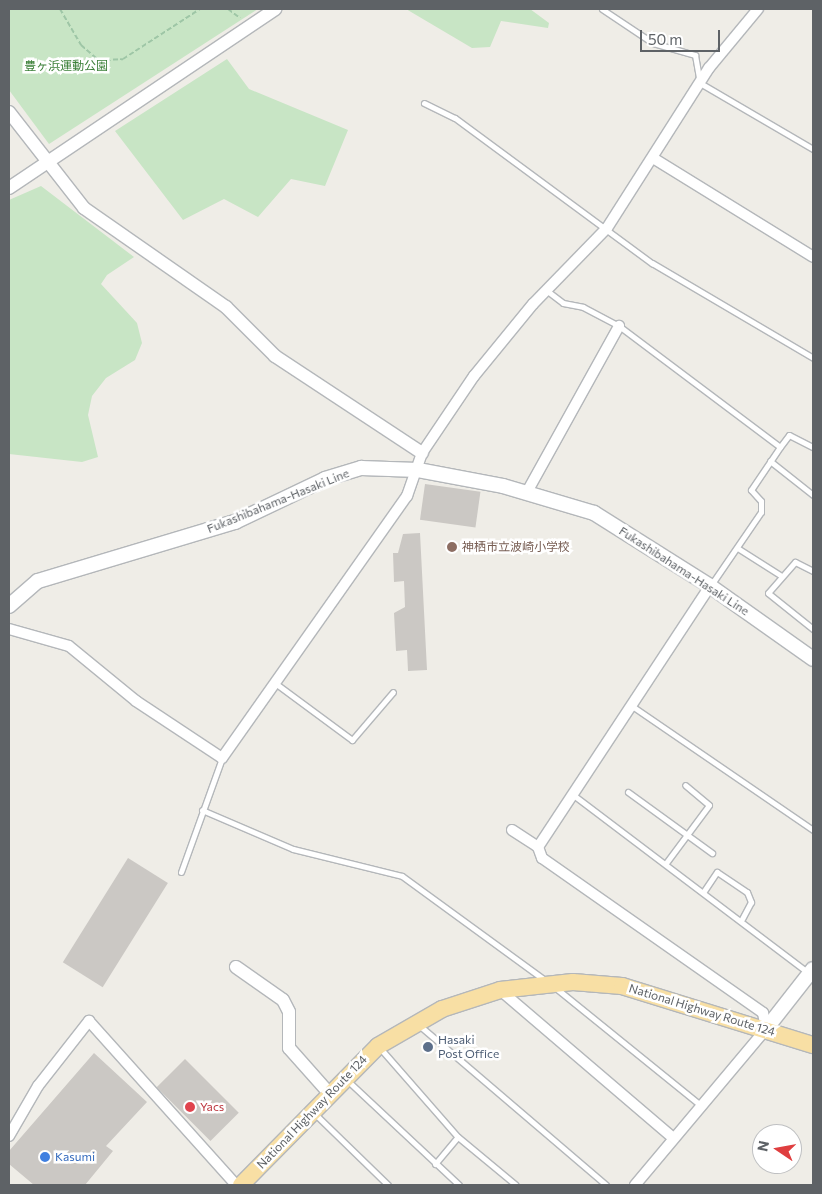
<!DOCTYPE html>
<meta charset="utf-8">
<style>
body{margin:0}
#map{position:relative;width:822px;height:1194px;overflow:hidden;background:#efede7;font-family:Commissioner,"Noto Sans JP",sans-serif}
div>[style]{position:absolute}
.green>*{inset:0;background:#c8e5c5}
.building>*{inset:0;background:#cbc8c4;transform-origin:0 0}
.path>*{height:2px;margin-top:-1px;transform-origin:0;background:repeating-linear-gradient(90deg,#9ec6a6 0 5px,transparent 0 7.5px)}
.roads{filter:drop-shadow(1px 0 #b4b7ba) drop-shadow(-1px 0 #b4b7ba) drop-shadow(0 1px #b4b7ba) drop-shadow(0 -1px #b4b7ba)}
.service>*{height:5px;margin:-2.5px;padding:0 2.5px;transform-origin:2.5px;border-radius:2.5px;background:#fff}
.minor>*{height:10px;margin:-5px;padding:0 5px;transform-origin:5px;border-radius:5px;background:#fff}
.tertiary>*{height:12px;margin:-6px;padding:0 6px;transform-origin:6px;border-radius:6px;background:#fff}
.secondary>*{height:14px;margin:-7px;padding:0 7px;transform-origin:7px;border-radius:7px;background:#fff}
.trunk>*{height:16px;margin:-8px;padding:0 8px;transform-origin:8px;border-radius:8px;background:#f8dfa4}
.dots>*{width:14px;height:14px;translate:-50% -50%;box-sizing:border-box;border:2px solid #fff;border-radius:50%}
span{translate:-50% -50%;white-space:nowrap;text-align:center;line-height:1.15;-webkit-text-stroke:5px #fff;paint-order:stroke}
.park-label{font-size:12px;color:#3d813a}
.street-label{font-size:12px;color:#5e6266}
.education-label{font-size:12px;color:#785e54}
.left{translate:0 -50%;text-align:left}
.service-label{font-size:12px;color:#4e5e75}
.health-label{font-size:12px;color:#be3a42}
.shop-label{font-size:12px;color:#366cbe}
.frame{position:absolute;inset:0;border:10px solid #5e6266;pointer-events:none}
.north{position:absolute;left:752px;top:1124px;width:50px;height:50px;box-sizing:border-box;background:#fff;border:1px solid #bfc0c2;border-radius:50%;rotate:282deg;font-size:14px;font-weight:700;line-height:20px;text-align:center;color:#5e6266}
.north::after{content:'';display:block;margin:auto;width:18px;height:22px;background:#df3e3f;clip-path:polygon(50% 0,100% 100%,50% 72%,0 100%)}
.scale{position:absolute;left:640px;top:30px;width:80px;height:22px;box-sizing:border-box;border:2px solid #5e6266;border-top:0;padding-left:6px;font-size:15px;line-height:18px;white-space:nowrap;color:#5e6266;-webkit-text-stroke:4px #fff;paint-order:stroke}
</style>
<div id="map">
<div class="green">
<div style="clip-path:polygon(9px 9px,258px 9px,49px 144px,9px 90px)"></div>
<div style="clip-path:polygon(406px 9px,530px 9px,549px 23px,548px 28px,501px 21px,490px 47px,472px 48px)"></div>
<div style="clip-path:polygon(227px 59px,249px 89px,348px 130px,325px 186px,291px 179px,258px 217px,224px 199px,183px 220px,115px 131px)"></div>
<div style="clip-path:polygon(41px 186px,134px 257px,107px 275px,101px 284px,137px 323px,142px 343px,135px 360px,106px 378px,92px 396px,88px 415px,98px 457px,82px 462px,9px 454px,9px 200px)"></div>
</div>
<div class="building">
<div style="left:425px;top:484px;width:56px;height:36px;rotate:8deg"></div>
<div style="clip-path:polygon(420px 533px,427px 670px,408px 671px,407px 650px,396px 651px,394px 613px,405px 607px,404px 581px,394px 582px,393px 553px,398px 553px,403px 534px)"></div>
<div style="left:128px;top:858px;width:47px;height:123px;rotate:32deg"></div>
<div style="clip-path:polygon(94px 1053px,147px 1102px,106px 1146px,113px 1151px,85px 1185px,34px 1185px,9px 1164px,9px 1151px)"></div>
<div style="left:185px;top:1059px;width:76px;height:40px;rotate:45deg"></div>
</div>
<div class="path">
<div style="left:60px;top:9px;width:42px;rotate:59.7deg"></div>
<div style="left:81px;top:45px;width:23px;rotate:41deg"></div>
<div style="left:98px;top:60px;width:25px;rotate:-2deg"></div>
<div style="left:123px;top:59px;width:92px;rotate:-33deg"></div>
<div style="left:228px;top:9px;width:15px;rotate:37deg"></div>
</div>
<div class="roads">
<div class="service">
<div style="left:602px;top:9px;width:61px;rotate:33.7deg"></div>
<div style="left:653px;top:43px;width:44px;rotate:15.9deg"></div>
<div style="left:695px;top:55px;width:28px;rotate:80deg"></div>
<div style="left:700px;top:83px;width:131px;rotate:30.3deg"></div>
<div style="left:424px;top:103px;width:34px;rotate:26deg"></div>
<div style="left:455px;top:118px;width:245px;rotate:36.4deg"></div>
<div style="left:652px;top:263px;width:187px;rotate:30.5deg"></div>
<div style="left:546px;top:290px;width:21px;rotate:37deg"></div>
<div style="left:563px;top:303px;width:20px;rotate:11deg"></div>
<div style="left:583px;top:307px;width:41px;rotate:27.8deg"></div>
<div style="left:619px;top:326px;width:201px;rotate:36.9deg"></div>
<div style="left:770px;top:461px;width:55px;rotate:38.3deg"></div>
<div style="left:739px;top:549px;width:49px;rotate:32.4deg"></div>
<div style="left:813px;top:571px;width:20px;rotate:-153deg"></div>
<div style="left:795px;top:562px;width:41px;rotate:131.1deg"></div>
<div style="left:768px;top:593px;width:58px;rotate:38.7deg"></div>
<div style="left:711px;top:585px;width:88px;rotate:-55.6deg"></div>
<div style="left:761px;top:512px;width:11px;rotate:-90deg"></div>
<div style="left:761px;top:501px;width:15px;rotate:-132deg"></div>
<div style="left:751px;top:490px;width:52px;rotate:-56deg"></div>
<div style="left:780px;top:447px;width:15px;rotate:-53deg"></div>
<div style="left:789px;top:435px;width:27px;rotate:27deg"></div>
<div style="left:275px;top:683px;width:96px;rotate:36.5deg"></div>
<div style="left:352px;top:740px;width:63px;rotate:-49.5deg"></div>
<div style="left:632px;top:706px;width:219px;rotate:34.4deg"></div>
<div style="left:628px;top:792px;width:104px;rotate:36deg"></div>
<div style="left:572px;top:794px;width:297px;rotate:37.1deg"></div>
<div style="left:202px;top:810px;width:99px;rotate:23.2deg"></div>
<div style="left:293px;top:849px;width:112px;rotate:13.9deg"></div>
<div style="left:402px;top:876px;width:178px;rotate:36.1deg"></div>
<div style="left:666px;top:863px;width:72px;rotate:-53.4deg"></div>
<div style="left:709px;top:805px;width:31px;rotate:-140deg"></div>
<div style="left:181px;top:872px;width:121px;rotate:-70.2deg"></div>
<div style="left:704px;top:891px;width:23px;rotate:-56deg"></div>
<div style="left:717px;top:872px;width:36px;rotate:34deg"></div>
<div style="left:747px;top:892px;width:11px;rotate:68deg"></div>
<div style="left:751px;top:902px;width:19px;rotate:118deg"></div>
<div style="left:557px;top:989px;width:184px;rotate:39deg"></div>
<div style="left:420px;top:1026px;width:245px;rotate:40.5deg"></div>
<div style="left:380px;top:1048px;width:118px;rotate:48.8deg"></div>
<div style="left:458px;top:1137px;width:75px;rotate:39.6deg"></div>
<div style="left:348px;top:1081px;width:152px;rotate:43.1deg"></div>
<div style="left:315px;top:1114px;width:102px;rotate:44.2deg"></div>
<div style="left:435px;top:1164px;width:35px;rotate:-50deg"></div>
</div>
<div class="minor">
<div style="left:653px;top:158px;width:188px;rotate:31.7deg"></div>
<div style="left:527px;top:492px;width:190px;rotate:-61deg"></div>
<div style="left:9px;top:629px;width:62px;rotate:15.8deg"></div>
<div style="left:69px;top:646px;width:87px;rotate:39.4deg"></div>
<div style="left:136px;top:701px;width:103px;rotate:33.5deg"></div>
<div style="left:222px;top:758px;width:321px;rotate:-54.8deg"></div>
<div style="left:407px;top:496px;width:46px;rotate:-70.8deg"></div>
<div style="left:422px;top:453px;width:93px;rotate:-56deg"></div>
<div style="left:474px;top:376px;width:93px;rotate:-50.7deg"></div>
<div style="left:533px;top:304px;width:106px;rotate:-45.8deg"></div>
<div style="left:607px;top:228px;width:190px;rotate:-57.5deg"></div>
<div style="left:709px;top:68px;width:77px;rotate:-50.3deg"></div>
<div style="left:512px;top:830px;width:31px;rotate:33deg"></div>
<div style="left:538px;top:847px;width:12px;rotate:70deg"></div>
<div style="left:542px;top:858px;width:270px;rotate:35deg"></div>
<div style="left:763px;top:1013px;width:16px;rotate:79deg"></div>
<div style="left:766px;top:1029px;width:204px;rotate:130deg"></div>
<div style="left:538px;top:847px;width:313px;rotate:-56.6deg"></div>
<div style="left:500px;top:990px;width:228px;rotate:40.5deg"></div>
<div style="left:9px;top:1136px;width:58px;rotate:-59.9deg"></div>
<div style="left:38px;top:1086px;width:83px;rotate:-51.9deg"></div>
<div style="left:89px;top:1021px;width:220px;rotate:48.1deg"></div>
</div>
<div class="tertiary">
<div style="left:9px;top:112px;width:122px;rotate:52deg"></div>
<div style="left:84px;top:208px;width:173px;rotate:34.9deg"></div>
<div style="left:226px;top:307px;width:69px;rotate:45deg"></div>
<div style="left:275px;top:356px;width:176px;rotate:33.4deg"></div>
<div style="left:9px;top:188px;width:321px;rotate:-33.9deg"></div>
<div style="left:236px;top:967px;width:57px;rotate:35.1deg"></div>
<div style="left:283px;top:1000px;width:13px;rotate:63deg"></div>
<div style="left:289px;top:1012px;width:36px;rotate:90deg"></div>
<div style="left:289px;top:1048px;width:59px;rotate:48.4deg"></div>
</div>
<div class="secondary">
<div style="left:9px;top:606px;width:38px;rotate:-41deg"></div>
<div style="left:38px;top:581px;width:206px;rotate:-16.7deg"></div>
<div style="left:235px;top:522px;width:100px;rotate:-25.5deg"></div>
<div style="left:325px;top:479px;width:38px;rotate:-17deg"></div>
<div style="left:361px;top:468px;width:57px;rotate:2deg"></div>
<div style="left:418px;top:470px;width:86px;rotate:10.7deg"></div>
<div style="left:503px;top:486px;width:95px;rotate:16.5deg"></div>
<div style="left:594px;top:513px;width:137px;rotate:32.2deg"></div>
<div style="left:710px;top:586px;width:126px;rotate:35.3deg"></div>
<div style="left:766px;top:1029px;width:76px;rotate:-51.9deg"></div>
</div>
<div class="trunk">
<div style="left:241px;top:1185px;width:195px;rotate:-45.4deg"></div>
<div style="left:378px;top:1046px;width:74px;rotate:-30deg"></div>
<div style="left:442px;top:1009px;width:61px;rotate:-18.1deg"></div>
<div style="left:500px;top:990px;width:73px;rotate:-6.3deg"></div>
<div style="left:573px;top:982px;width:49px;rotate:4.7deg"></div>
<div style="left:622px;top:986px;width:200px;rotate:17.2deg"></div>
</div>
</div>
<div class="dots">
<div style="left:452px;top:547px;background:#8d6e63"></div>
<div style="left:428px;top:1047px;background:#5c6f8a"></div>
<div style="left:190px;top:1107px;background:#e0444e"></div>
<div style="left:45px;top:1157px;background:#3f7fe0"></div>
</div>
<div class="park-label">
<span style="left:66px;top:66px">豊ヶ浜運動公園</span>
</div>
<div class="street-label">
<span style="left:278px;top:501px;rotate:-22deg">Fukashibahama-Hasaki Line</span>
<span style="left:684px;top:571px;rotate:33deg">Fukashibahama-Hasaki Line</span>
<span style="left:702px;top:1010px;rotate:17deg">National Highway Route 124</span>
<span style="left:312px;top:1112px;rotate:-46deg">National Highway Route 124</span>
</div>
<div class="education-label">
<span class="left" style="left:462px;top:547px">神栖市立波崎小学校</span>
</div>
<div class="service-label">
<span class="left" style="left:438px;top:1047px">Hasaki<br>Post Office</span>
</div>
<div class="health-label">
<span class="left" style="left:200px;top:1107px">Yacs</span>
</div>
<div class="shop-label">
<span class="left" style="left:55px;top:1157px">Kasumi</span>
</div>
<div class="frame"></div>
<div class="north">N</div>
<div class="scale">50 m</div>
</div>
